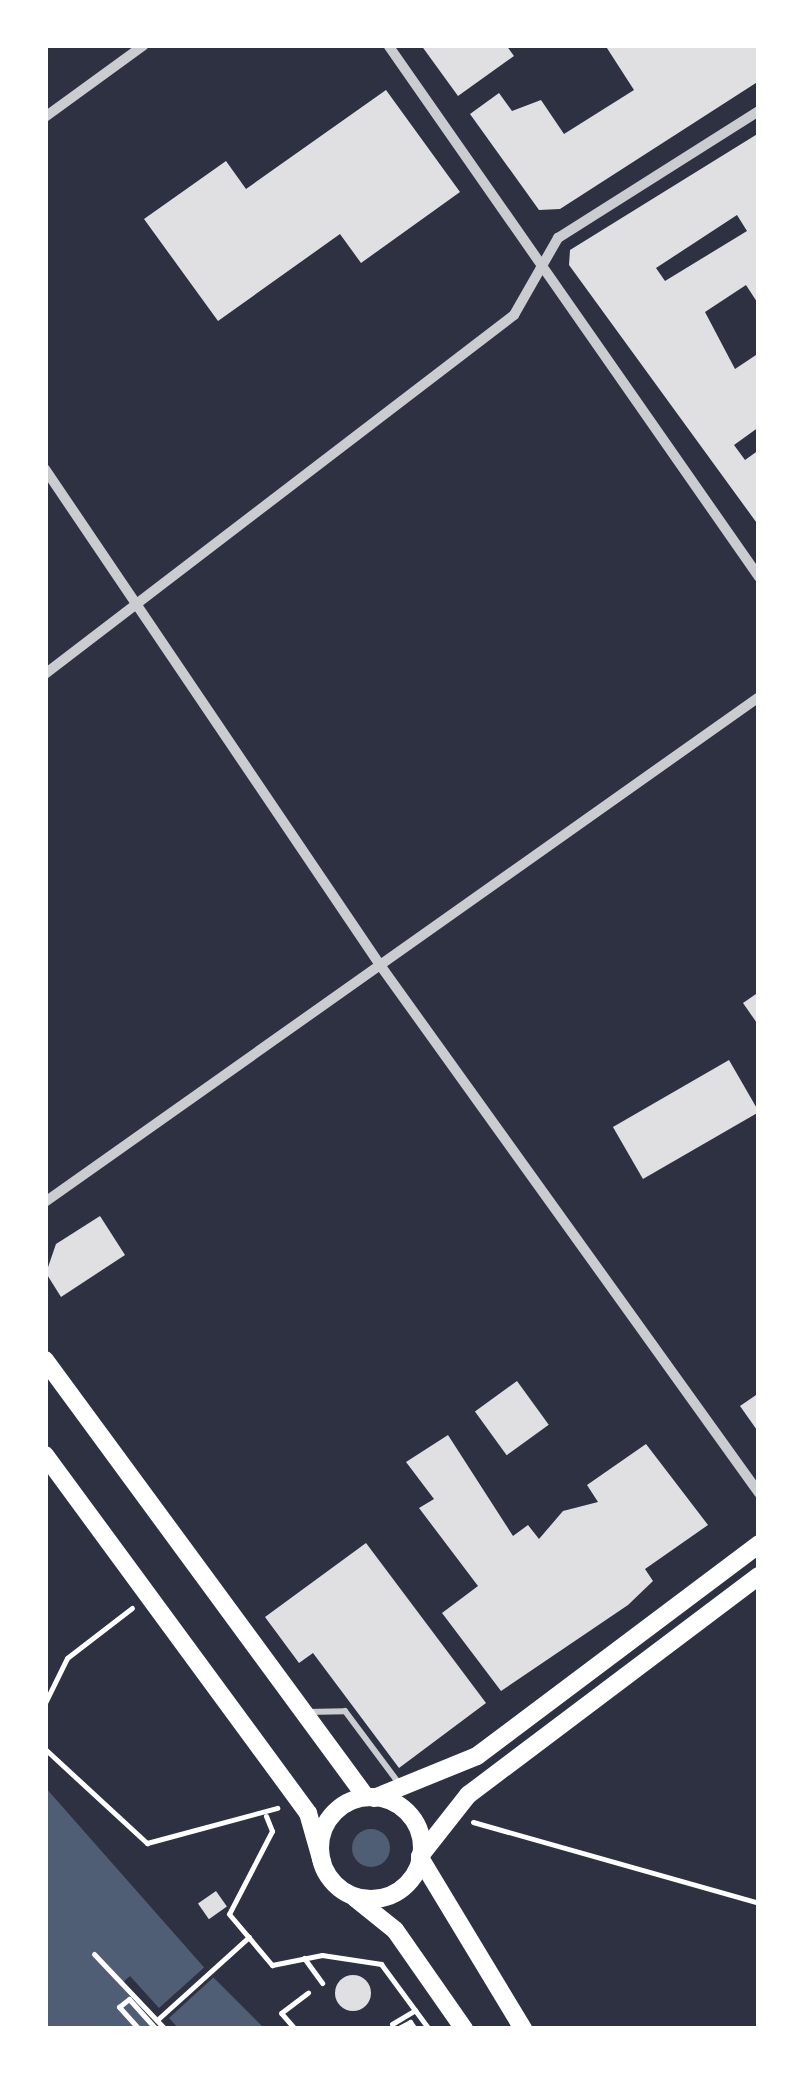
<!DOCTYPE html>
<style>
body{margin:0}
#map{position:relative;width:804px;height:2074px;overflow:hidden;background:#2d3142;font-family:Commissioner,sans-serif}
div>[style]{position:absolute}
.water>*{inset:0;background:#4f5d75}
.round{border-radius:50%}
.pier>*{inset:0;background:#2d3142}
.building>*{inset:0;background:#e0e0e3;transform-origin:0 0}
.path>*{height:5px;margin:-2.5px;padding:0 2.5px;transform-origin:2.5px;border-radius:2.5px;background:#fff}
.service>*{height:6px;margin:-3px;padding:0 3px;transform-origin:3px;border-radius:3px;background:#caccd0}
.minor>*{height:10px;margin:-5px;padding:0 5px;transform-origin:5px;border-radius:5px;background:#caccd0}
.secondary>*{height:18px;margin:-9px;padding:0 9px;transform-origin:9px;border-radius:9px;background:#fff}
.secondary>.ring{margin:-9px;padding:0;box-sizing:content-box;background:none;border:18px solid #fff;border-radius:50%}
span{translate:-50% -50%;white-space:nowrap;text-align:center;line-height:1.15;-webkit-text-stroke:8px #fff;paint-order:stroke}
.frame{position:absolute;inset:0;border:48px solid #fff;pointer-events:none}
</style>
<div id="map">
<div class="water">
<div style="clip-path:polygon(45px 1787px,209px 1973px,265px 2029px,45px 2029px)"></div>
<div class="round" style="left:352px;top:1829px;width:38px;height:38px"></div>
</div>
<div class="pier">
<div style="clip-path:polygon(208px 1964px,217px 1974px,169px 2018px,179px 2029px,160px 2029px,120px 1985px,130px 1976px,159px 2008px)"></div>
</div>
<div class="building">
<div style="clip-path:polygon(421px 45px,506px 45px,514px 56px,458px 96px)"></div>
<div style="clip-path:polygon(605px 45px,759px 45px,759px 81px,560px 209px,539px 210px,470px 114px,499px 93px,512px 111px,541px 100px,564px 134px,634px 90px)"></div>
<div style="clip-path:polygon(386px 90px,460px 192px,361px 263px,340px 234px,218px 321px,144px 219px,226px 161px,246px 189px)"></div>
<div style="clip-path:polygon(evenodd,759px 133px,759px 305px,746px 285px,705px 312px,735px 369px,759px 353px,759px 427px,734px 445px,745px 460px,759px 450px,759px 526px,569px 265px,570px 250px,759px 133px,737px 215px,747px 231px,665px 281px,656px 268px,737px 215px)"></div>
<div style="clip-path:polygon(759px 992px,759px 1026px,743px 1003px)"></div>
<div style="left:729px;top:1060px;width:60px;height:134px;rotate:60deg"></div>
<div style="clip-path:polygon(100px 1216px,125px 1255px,61px 1297px,46px 1273px,56px 1244px)"></div>
<div style="left:517px;top:1381px;width:54px;height:52px;rotate:54deg"></div>
<div style="clip-path:polygon(759px 1393px,759px 1433px,740px 1406px)"></div>
<div style="clip-path:polygon(448px 1435px,513px 1536px,528px 1525px,539px 1539px,563px 1511px,598px 1502px,587px 1485px,646px 1444px,708px 1525px,645px 1569px,653px 1581px,628px 1605px,501px 1691px,442px 1613px,478px 1586px,419px 1508px,434px 1499px,406px 1462px)"></div>
<div style="clip-path:polygon(366px 1543px,486px 1703px,399px 1768px,313px 1653px,299px 1663px,265px 1617px)"></div>
<div style="left:216px;top:1891px;width:19px;height:22px;rotate:55deg"></div>
<div class="round" style="left:335px;top:1975px;width:36px;height:36px"></div>
</div>
<div class="path">
<div style="left:45px;top:1703px;width:50px;rotate:-63.9deg"></div>
<div style="left:67px;top:1658px;width:82px;rotate:-37.6deg"></div>
<div style="left:45px;top:1749px;width:139px;rotate:42.7deg"></div>
<div style="left:147px;top:1843px;width:135px;rotate:-15.1deg"></div>
<div style="left:266px;top:1816px;width:16px;rotate:68deg"></div>
<div style="left:272px;top:1831px;width:93px;rotate:117.4deg"></div>
<div style="left:229px;top:1914px;width:67px;rotate:49.9deg"></div>
<div style="left:272px;top:1965px;width:51px;rotate:-11.3deg"></div>
<div style="left:322px;top:1955px;width:60px;rotate:8.7deg"></div>
<div style="left:381px;top:1964px;width:81px;rotate:53.6deg"></div>
<div style="left:473px;top:1822px;width:297px;rotate:15.8deg"></div>
<div style="left:94px;top:1954px;width:103px;rotate:46.6deg"></div>
<div style="left:304px;top:1958px;width:31px;rotate:54deg"></div>
<div style="left:157px;top:2020px;width:124px;rotate:-42.1deg"></div>
<div style="left:392px;top:2024px;width:27px;rotate:-31deg"></div>
<div style="left:139px;top:2029px;width:30px;rotate:-132deg"></div>
<div style="left:119px;top:2007px;width:13px;rotate:-39deg"></div>
<div style="left:129px;top:1999px;width:40px;rotate:48deg"></div>
<div style="left:295px;top:2029px;width:21px;rotate:-131deg"></div>
<div style="left:281px;top:2013px;width:34px;rotate:-37deg"></div>
<div style="left:397px;top:2029px;width:15px;rotate:-28deg"></div>
<div style="left:410px;top:2022px;width:9px;rotate:54deg"></div>
</div>
<div class="service">
<div style="left:306px;top:1712px;width:39px;rotate:-1deg"></div>
<div style="left:345px;top:1711px;width:94px;rotate:53.3deg"></div>
</div>
<div class="minor">
<div style="left:388px;top:45px;width:649px;rotate:55.11deg"></div>
<div style="left:45px;top:117px;width:122px;rotate:-36deg"></div>
<div style="left:45px;top:469px;width:599px;rotate:55.96deg"></div>
<div style="left:380px;top:965px;width:650px;rotate:54.33deg"></div>
<div style="left:45px;top:674px;width:591px;rotate:-37.43deg"></div>
<div style="left:514px;top:315px;width:89px;rotate:-60.3deg"></div>
<div style="left:558px;top:238px;width:238px;rotate:-32.3deg"></div>
<div style="left:45px;top:1202px;width:875px;rotate:-35.27deg"></div>
</div>
<div class="secondary">
<div style="left:45px;top:1360px;width:542px;rotate:53.7deg"></div>
<div style="left:45px;top:1455px;width:444px;rotate:53.7deg"></div>
<div style="left:308px;top:1813px;width:51px;rotate:74.1deg"></div>
<div class="ring" style="left:320px;top:1797px;width:84px;height:84px"></div>
<div style="left:374px;top:1798px;width:111px;rotate:-22.2deg"></div>
<div style="left:477px;top:1756px;width:353px;rotate:-36.9deg"></div>
<div style="left:420px;top:1856px;width:78px;rotate:-51.8deg"></div>
<div style="left:468px;top:1795px;width:364px;rotate:-37deg"></div>
<div style="left:420px;top:1858px;width:200px;rotate:58.9deg"></div>
<div style="left:355px;top:1898px;width:51px;rotate:38.7deg"></div>
<div style="left:395px;top:1930px;width:121px;rotate:55.1deg"></div>
</div>
<div class="frame"></div>
</div>
